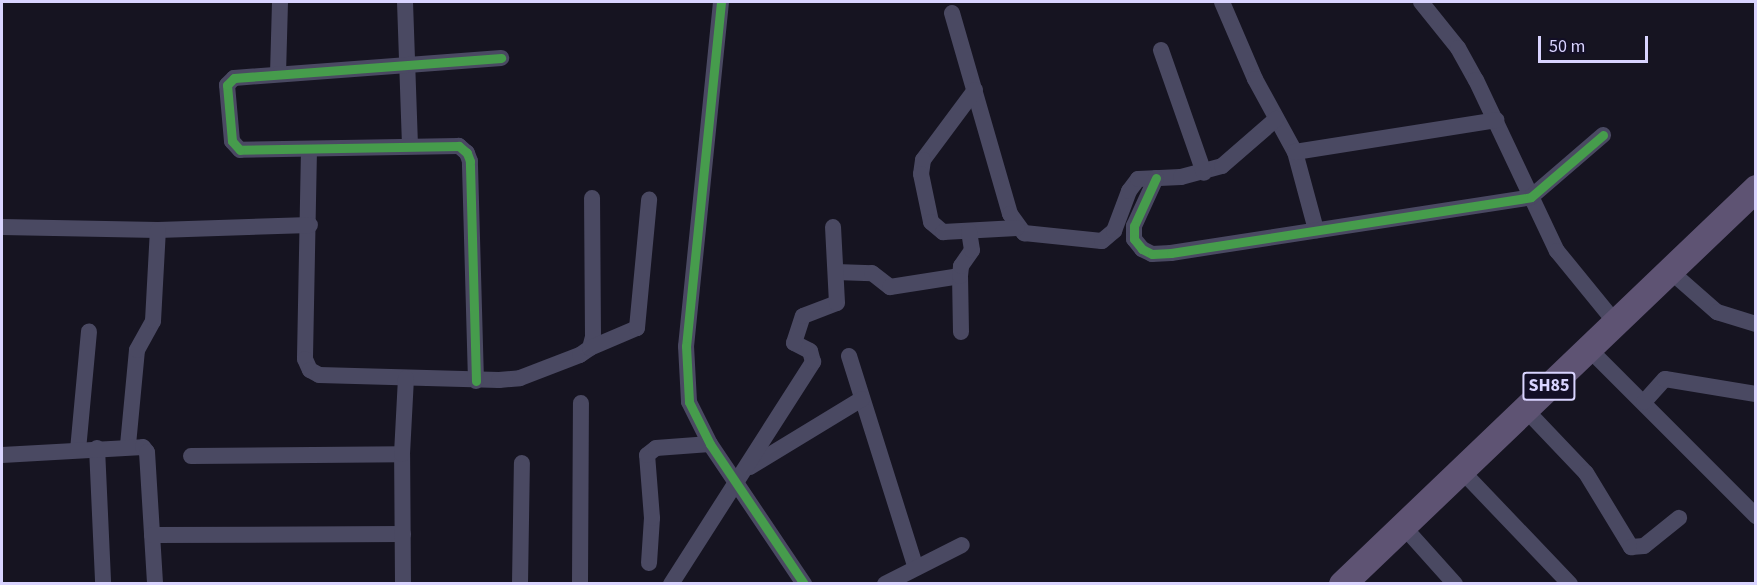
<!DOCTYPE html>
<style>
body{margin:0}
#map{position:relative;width:1757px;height:585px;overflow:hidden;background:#161421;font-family:"Source Sans 3",sans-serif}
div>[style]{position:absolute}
.street>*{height:16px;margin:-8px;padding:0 8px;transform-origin:8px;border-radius:8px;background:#4a4962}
.primary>*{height:27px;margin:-13.5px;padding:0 13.5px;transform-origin:13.5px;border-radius:13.5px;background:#5e5373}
.cycleway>*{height:9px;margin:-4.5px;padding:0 4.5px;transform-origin:4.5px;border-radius:4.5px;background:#469c4c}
span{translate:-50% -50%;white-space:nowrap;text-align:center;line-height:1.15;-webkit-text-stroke:6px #130f26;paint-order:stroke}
.shield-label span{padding:2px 4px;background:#130f26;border:2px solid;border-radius:4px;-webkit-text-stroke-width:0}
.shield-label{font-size:18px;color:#d9d4ff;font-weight:700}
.frame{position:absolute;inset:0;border:3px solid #d9d4ff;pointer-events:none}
.scale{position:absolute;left:1538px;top:36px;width:110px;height:27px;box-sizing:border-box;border:3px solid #d9d4ff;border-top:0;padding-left:8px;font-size:18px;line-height:21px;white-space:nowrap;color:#d9d4ff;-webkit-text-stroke:4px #130f26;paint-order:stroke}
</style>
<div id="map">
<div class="street">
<div style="left:405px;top:2px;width:144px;rotate:88deg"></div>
<div style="left:721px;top:2px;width:346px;rotate:95.8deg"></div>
<div style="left:686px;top:346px;width:56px;rotate:86.9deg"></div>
<div style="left:689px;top:402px;width:47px;rotate:63.4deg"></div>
<div style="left:710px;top:444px;width:169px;rotate:56.1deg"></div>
<div style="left:1222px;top:2px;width:84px;rotate:66.8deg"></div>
<div style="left:1255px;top:79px;width:83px;rotate:61.3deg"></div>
<div style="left:1295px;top:152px;width:81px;rotate:74.9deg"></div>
<div style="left:1421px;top:2px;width:59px;rotate:51.2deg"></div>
<div style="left:1458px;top:48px;width:37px;rotate:61deg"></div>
<div style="left:1476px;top:80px;width:189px;rotate:64.7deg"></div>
<div style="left:1557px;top:251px;width:92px;rotate:50.8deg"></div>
<div style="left:952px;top:13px;width:209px;rotate:73.9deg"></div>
<div style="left:1010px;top:214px;width:24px;rotate:54deg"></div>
<div style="left:1024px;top:233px;width:78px;rotate:5.9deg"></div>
<div style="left:1102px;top:241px;width:16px;rotate:-40deg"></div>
<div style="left:1114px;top:231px;width:43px;rotate:-69.4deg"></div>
<div style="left:1129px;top:191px;width:15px;rotate:-53deg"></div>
<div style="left:1138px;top:179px;width:43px;rotate:-2.7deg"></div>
<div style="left:1181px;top:177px;width:42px;rotate:-15deg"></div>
<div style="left:1222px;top:166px;width:72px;rotate:-41deg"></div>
<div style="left:1161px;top:50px;width:130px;rotate:70.7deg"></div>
<div style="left:278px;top:74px;width:72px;rotate:-88.4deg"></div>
<div style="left:975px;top:90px;width:87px;rotate:126.6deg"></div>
<div style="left:923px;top:160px;width:14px;rotate:98deg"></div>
<div style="left:921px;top:174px;width:49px;rotate:78.2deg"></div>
<div style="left:931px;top:222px;width:16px;rotate:40deg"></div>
<div style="left:943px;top:232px;width:74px;rotate:-3.1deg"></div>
<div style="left:309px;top:149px;width:210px;rotate:91.1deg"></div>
<div style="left:305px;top:359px;width:12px;rotate:66deg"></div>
<div style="left:310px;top:370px;width:10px;rotate:29deg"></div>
<div style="left:319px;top:375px;width:180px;rotate:1.6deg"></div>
<div style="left:499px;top:380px;width:21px;rotate:-5deg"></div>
<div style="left:520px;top:378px;width:64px;rotate:-21deg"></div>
<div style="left:580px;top:355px;width:12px;rotate:-35deg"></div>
<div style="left:590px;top:348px;width:11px;rotate:-75deg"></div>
<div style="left:593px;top:337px;width:139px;rotate:-90.4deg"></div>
<div style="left:1295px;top:152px;width:204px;rotate:-9deg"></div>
<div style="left:1156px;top:178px;width:53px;rotate:114.6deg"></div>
<div style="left:1134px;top:226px;width:13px;rotate:90deg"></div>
<div style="left:1134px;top:239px;width:13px;rotate:51deg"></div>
<div style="left:1142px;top:249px;width:11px;rotate:27deg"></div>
<div style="left:1152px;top:254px;width:19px;rotate:-3deg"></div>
<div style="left:1171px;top:253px;width:364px;rotate:-8.8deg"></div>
<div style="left:1531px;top:197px;width:95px;rotate:-40.7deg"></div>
<div style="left:2px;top:227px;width:156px;rotate:1.1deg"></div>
<div style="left:158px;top:230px;width:152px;rotate:-1.9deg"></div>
<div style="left:1669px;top:270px;width:64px;rotate:41.2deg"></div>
<div style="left:1717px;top:312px;width:41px;rotate:17.1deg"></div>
<div style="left:836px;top:272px;width:36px;rotate:2deg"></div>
<div style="left:872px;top:273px;width:23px;rotate:38deg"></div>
<div style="left:890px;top:287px;width:71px;rotate:-8.9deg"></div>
<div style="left:961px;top:332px;width:56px;rotate:-91deg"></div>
<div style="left:960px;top:276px;width:10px;rotate:-84deg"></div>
<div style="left:961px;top:266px;width:19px;rotate:-55deg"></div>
<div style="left:972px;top:250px;width:19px;rotate:-99deg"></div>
<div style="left:590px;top:348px;width:51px;rotate:-23.1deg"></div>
<div style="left:637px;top:328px;width:129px;rotate:-84.6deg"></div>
<div style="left:1588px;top:348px;width:238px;rotate:45deg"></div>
<div style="left:849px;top:356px;width:222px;rotate:72.5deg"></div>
<div style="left:476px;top:381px;width:220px;rotate:-91.6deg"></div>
<div style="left:470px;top:161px;width:9px;rotate:-111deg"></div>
<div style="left:467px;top:153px;width:11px;rotate:-139deg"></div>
<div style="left:459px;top:146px;width:219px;rotate:179deg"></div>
<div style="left:240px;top:150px;width:12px;rotate:-132deg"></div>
<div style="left:232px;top:141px;width:56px;rotate:-95.1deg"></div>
<div style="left:227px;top:85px;width:10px;rotate:-45deg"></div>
<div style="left:234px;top:78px;width:268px;rotate:-4.3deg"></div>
<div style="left:1644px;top:402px;width:31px;rotate:-48deg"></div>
<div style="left:1665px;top:379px;width:92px;rotate:9.4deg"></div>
<div style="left:1525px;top:409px;width:88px;rotate:46.4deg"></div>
<div style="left:1586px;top:473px;width:87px;rotate:58.7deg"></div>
<div style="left:1631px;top:547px;width:13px;rotate:-4deg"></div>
<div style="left:1644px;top:546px;width:45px;rotate:-38.7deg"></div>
<div style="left:128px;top:445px;width:95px;rotate:-84.6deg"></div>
<div style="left:137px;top:350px;width:33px;rotate:-61deg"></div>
<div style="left:153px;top:321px;width:91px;rotate:-86.9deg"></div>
<div style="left:97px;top:448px;width:134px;rotate:87.4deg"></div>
<div style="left:78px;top:450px;width:119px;rotate:-84.7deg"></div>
<div style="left:2px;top:455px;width:141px;rotate:-3.2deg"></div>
<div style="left:143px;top:447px;width:6px;rotate:51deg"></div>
<div style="left:147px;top:452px;width:132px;rotate:86.5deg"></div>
<div style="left:191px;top:456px;width:211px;rotate:-0.5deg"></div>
<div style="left:750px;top:467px;width:131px;rotate:-31.3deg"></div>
<div style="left:1461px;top:470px;width:158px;rotate:46.3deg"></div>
<div style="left:1403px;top:526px;width:78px;rotate:48.1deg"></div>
<div style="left:152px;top:535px;width:251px;rotate:-0.2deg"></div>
<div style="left:649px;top:563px;width:45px;rotate:-86.2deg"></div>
<div style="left:652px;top:518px;width:63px;rotate:-94.5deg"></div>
<div style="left:647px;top:455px;width:11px;rotate:-38deg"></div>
<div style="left:656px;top:448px;width:54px;rotate:-4.2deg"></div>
<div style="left:403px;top:584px;width:130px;rotate:-90.4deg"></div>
<div style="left:402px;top:454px;width:76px;rotate:-87deg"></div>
<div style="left:520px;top:584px;width:121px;rotate:-89.1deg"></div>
<div style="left:580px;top:584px;width:181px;rotate:-89.7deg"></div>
<div style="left:671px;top:584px;width:264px;rotate:-57.4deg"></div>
<div style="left:813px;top:362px;width:11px;rotate:-105deg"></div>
<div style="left:810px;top:351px;width:18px;rotate:-153deg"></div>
<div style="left:794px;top:343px;width:28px;rotate:-72deg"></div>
<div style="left:803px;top:316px;width:36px;rotate:-21deg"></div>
<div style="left:837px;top:303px;width:76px;rotate:-93deg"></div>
<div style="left:885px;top:584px;width:86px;rotate:-26.9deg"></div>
</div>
<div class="primary">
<div style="left:1342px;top:584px;width:573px;rotate:-43.73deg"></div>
</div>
<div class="cycleway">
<div style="left:721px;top:2px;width:346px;rotate:95.8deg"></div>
<div style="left:686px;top:346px;width:56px;rotate:86.9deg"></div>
<div style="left:689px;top:402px;width:47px;rotate:63.4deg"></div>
<div style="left:710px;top:444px;width:169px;rotate:56.1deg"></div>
<div style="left:1156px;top:178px;width:53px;rotate:114.6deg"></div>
<div style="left:1134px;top:226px;width:13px;rotate:90deg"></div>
<div style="left:1134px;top:239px;width:13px;rotate:51deg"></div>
<div style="left:1142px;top:249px;width:11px;rotate:27deg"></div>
<div style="left:1152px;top:254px;width:19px;rotate:-3deg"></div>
<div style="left:1171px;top:253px;width:364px;rotate:-8.8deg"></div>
<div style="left:1531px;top:197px;width:95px;rotate:-40.7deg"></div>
<div style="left:476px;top:381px;width:220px;rotate:-91.6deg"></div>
<div style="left:470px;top:161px;width:9px;rotate:-111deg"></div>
<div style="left:467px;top:153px;width:11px;rotate:-139deg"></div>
<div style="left:459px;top:146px;width:219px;rotate:179deg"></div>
<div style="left:240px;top:150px;width:12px;rotate:-132deg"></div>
<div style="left:232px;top:141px;width:56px;rotate:-95.1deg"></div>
<div style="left:227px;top:85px;width:10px;rotate:-45deg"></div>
<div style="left:234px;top:78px;width:268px;rotate:-4.3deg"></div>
</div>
<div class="shield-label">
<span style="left:1549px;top:386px">SH85</span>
</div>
<div class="frame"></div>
<div class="scale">50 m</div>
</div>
